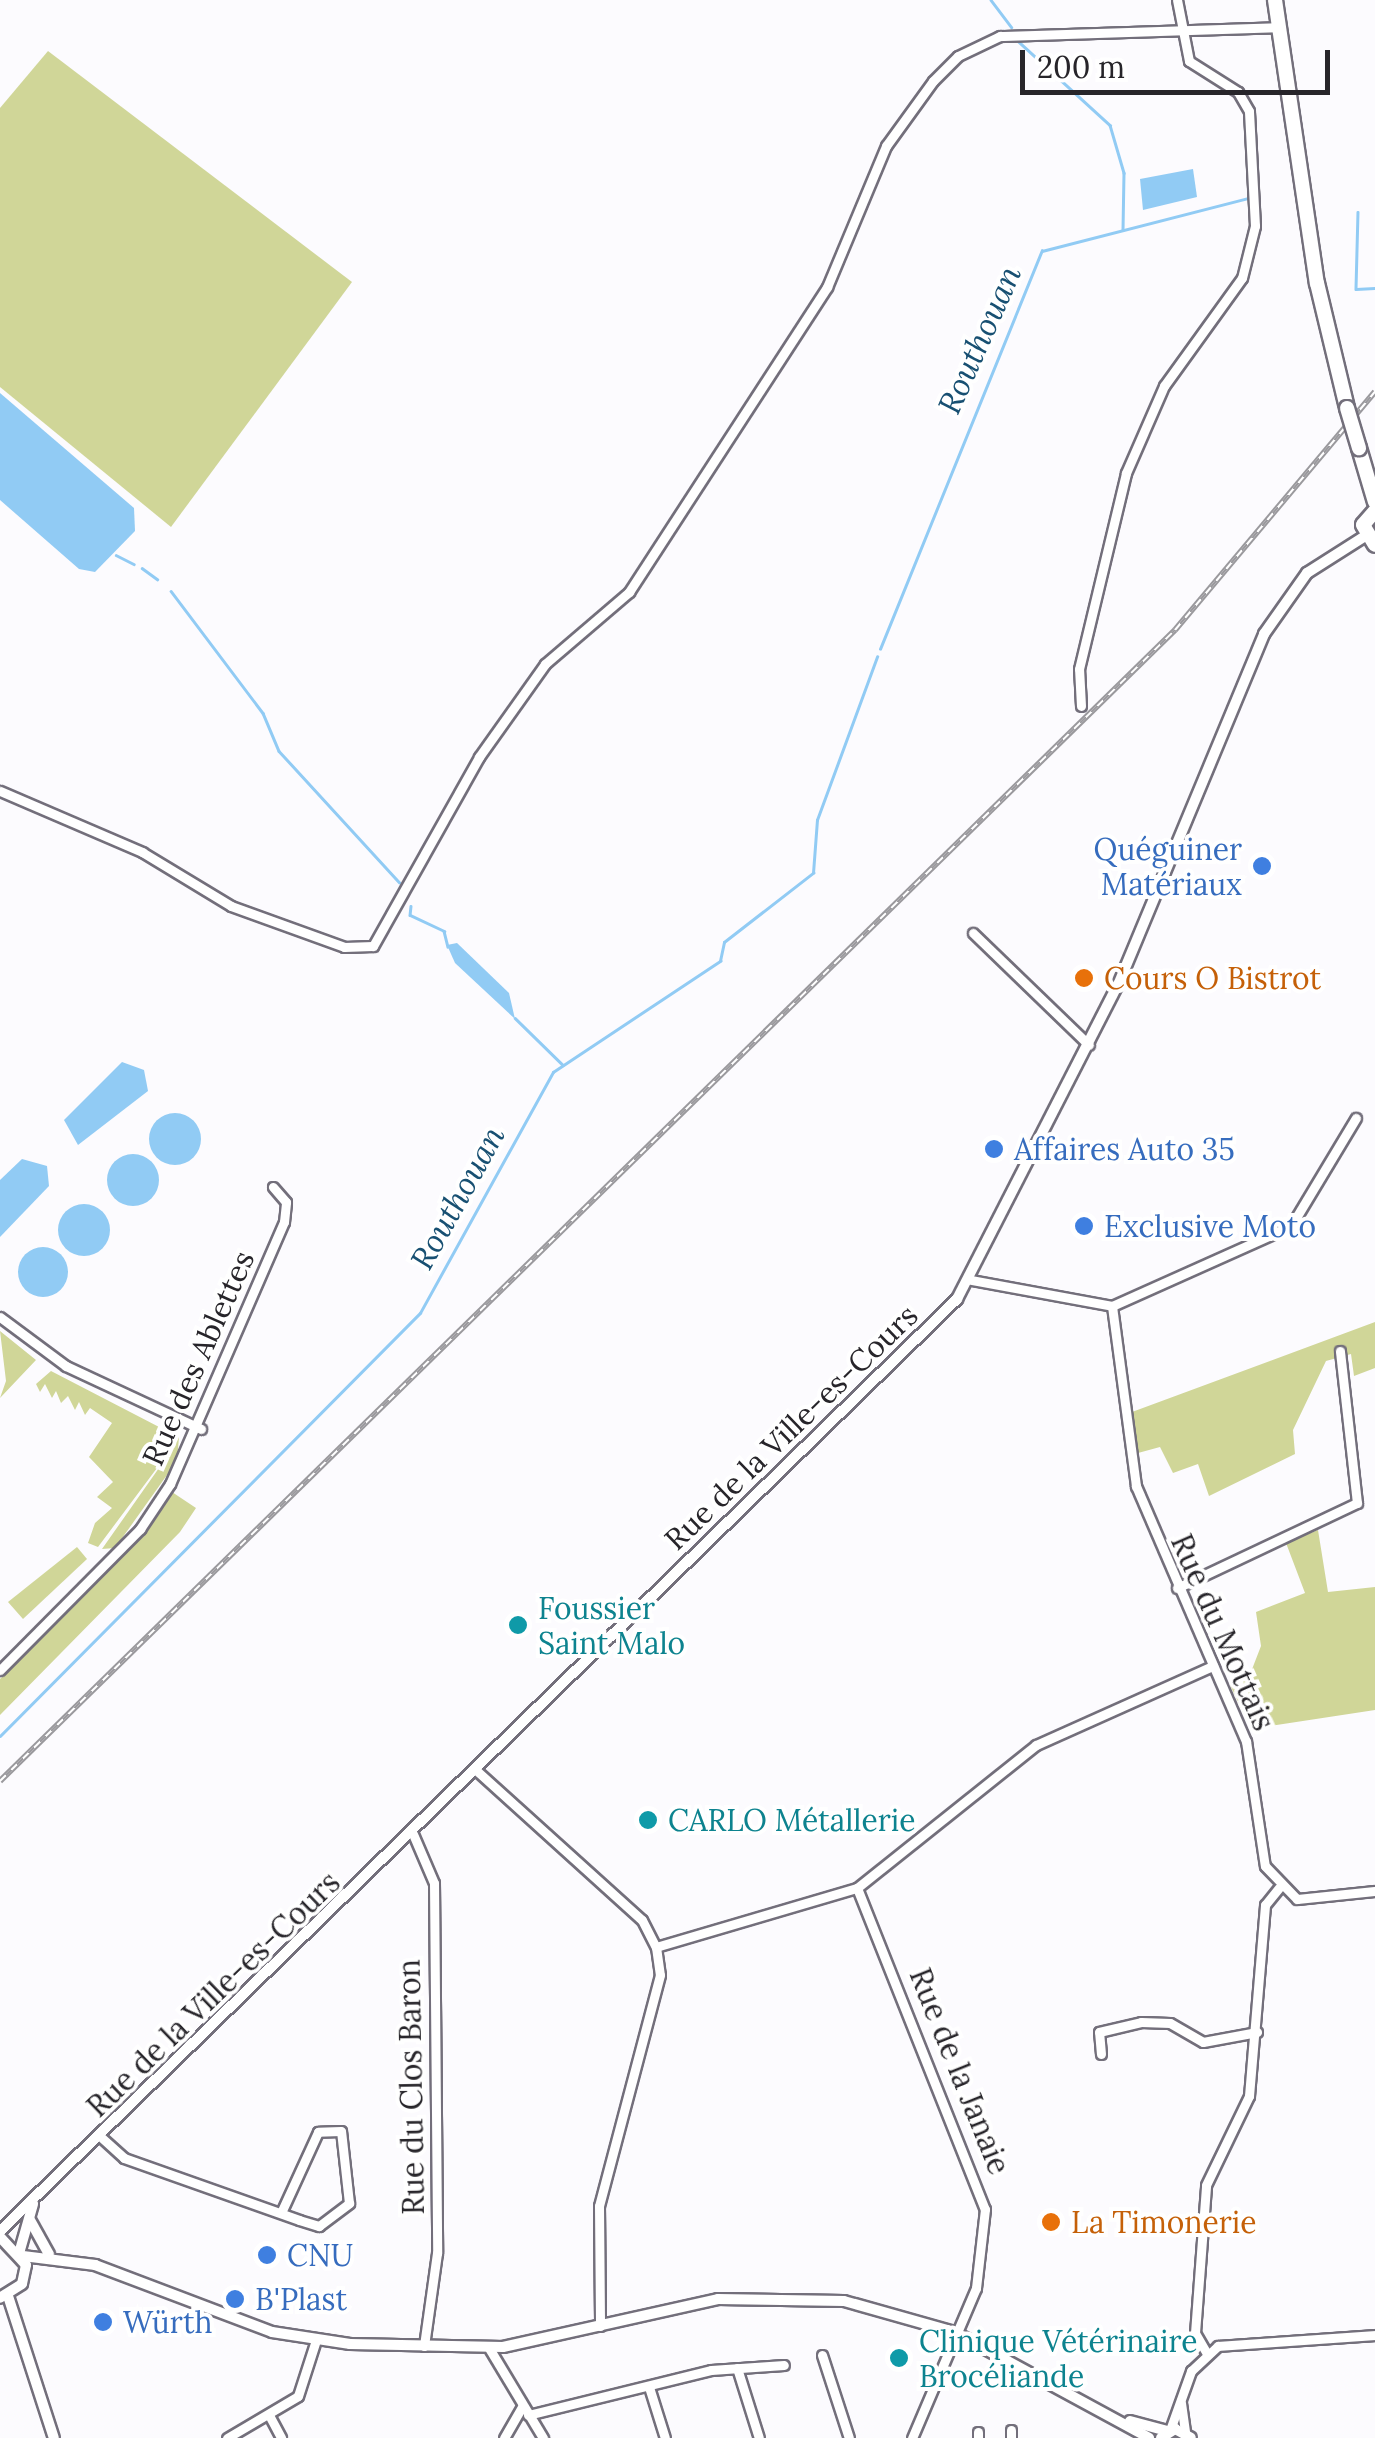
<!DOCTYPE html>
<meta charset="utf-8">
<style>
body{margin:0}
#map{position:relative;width:1375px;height:2438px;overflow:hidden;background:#fcfbfe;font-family:Lora,serif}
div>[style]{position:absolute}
.green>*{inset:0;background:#d0d698}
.water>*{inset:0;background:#91cbf4}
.round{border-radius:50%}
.stream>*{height:2.5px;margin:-1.25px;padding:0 1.25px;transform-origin:1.25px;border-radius:1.25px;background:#91cbf4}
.roads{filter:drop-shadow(2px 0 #736f7b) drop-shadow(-2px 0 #736f7b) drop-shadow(0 2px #736f7b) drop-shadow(0 -2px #736f7b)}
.minor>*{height:9px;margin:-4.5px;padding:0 4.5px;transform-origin:4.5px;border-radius:4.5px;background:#fff}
.tertiary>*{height:10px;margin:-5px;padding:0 5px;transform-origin:5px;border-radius:5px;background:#fff}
.primary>*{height:14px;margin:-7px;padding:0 7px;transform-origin:7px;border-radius:7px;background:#fff}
.rail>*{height:6px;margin-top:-3px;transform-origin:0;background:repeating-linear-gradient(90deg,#fff 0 8px,#9a999d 0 16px);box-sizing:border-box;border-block:2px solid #9a999d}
.bridges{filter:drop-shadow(2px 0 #736f7b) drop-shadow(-2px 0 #736f7b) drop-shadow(0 2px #736f7b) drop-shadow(0 -2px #736f7b)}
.primary-bridge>*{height:14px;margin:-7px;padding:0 7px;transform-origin:7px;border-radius:7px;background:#fff}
.dots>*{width:28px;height:28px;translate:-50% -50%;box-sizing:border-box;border:5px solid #fff;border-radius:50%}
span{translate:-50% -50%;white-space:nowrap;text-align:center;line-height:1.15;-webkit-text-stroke:8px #fff;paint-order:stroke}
.shop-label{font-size:30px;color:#366cbe}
.right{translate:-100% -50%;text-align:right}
.left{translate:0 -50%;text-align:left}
.food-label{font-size:30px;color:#c56008}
.street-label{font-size:30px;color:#27252a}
.culture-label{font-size:30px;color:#0d838f}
.water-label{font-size:32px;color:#185072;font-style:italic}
.scale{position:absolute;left:1020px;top:50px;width:310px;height:45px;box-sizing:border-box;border:5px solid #27252a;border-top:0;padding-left:12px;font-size:30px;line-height:35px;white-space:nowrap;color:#27252a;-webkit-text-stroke:8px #fff;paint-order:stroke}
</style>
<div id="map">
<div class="green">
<div style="clip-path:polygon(48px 51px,352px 282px,171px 527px,0 387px,0 108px)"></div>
<div style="clip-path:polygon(1375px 1322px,1375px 1368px,1354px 1376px,1351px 1354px,1326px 1361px,1293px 1430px,1295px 1454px,1209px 1496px,1198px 1464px,1173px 1473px,1160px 1447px,1138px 1453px,1132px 1412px)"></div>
<div style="clip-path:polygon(0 1331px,36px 1360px,0 1398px,6px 1381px)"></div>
<div style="clip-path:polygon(51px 1371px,161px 1428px,157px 1468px,98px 1547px,88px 1543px,95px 1523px,112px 1508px,97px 1497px,113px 1482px,89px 1457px,112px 1423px,90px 1408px,85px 1415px,79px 1402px,75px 1410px,68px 1396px,61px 1403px,56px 1391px,52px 1398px,45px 1384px,40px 1392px,36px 1384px)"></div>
<div style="clip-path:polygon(162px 1420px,179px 1437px,177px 1461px,115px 1548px,102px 1549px,166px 1458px)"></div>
<div style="clip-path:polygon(172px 1492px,196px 1508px,180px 1532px,0 1715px,0 1679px,133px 1545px)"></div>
<div style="clip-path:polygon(1318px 1530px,1328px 1592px,1375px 1587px,1375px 1710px,1251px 1729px,1230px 1685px,1249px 1677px,1261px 1646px,1256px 1612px,1305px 1593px,1286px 1543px)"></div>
<div style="clip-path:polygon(77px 1547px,87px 1559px,23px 1619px,8px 1602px)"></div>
</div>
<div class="water">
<div style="clip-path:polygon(1193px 169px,1197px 197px,1143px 210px,1140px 179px)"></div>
<div style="clip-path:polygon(0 393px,134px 508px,135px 531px,95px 572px,79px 569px,0 500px)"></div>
<div style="clip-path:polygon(457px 943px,509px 993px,515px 1019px,455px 963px,447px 945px)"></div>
<div style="clip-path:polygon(122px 1062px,144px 1070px,148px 1091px,78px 1145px,64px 1120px)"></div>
<div class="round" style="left:149px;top:1113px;width:52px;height:52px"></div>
<div class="round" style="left:107px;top:1154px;width:52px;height:52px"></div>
<div style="clip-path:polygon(22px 1159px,47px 1166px,49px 1186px,0 1237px,0 1180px)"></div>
<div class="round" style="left:58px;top:1204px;width:52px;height:52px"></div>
<div class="round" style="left:18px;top:1247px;width:50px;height:50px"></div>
</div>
<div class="stream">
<div style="left:991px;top:0;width:34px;rotate:53deg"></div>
<div style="left:1018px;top:41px;width:125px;rotate:42.4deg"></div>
<div style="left:1110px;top:125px;width:50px;rotate:73.7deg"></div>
<div style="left:1124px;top:173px;width:57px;rotate:91deg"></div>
<div style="left:1358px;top:212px;width:77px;rotate:91.5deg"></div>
<div style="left:1356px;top:289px;width:19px;rotate:-3deg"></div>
<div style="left:116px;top:555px;width:20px;rotate:27deg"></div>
<div style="left:142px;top:568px;width:19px;rotate:36deg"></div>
<div style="left:171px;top:591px;width:153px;rotate:53deg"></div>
<div style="left:263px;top:713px;width:41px;rotate:67.2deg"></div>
<div style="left:279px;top:751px;width:178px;rotate:47.5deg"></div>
<div style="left:880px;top:649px;width:430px;rotate:-67.9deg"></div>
<div style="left:1042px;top:251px;width:214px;rotate:-14.4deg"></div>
<div style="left:411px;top:906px;width:9px;rotate:96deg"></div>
<div style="left:410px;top:915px;width:38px;rotate:25deg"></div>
<div style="left:444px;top:931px;width:16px;rotate:76deg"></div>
<div style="left:515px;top:1018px;width:67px;rotate:44.4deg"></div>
<div style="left:0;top:1736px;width:596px;rotate:-45.2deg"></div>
<div style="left:420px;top:1313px;width:275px;rotate:-61.1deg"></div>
<div style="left:553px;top:1072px;width:201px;rotate:-33.6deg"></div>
<div style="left:720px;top:961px;width:19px;rotate:-78deg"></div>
<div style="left:724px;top:942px;width:113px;rotate:-37.8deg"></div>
<div style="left:813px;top:873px;width:53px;rotate:-85.7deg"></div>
<div style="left:817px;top:820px;width:174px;rotate:-69.8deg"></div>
</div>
<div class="roads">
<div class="minor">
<div style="left:1081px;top:706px;width:37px;rotate:-93deg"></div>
<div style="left:1079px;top:669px;width:202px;rotate:-76.5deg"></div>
<div style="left:1126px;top:473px;width:95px;rotate:-66.4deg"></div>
<div style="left:1164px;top:386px;width:133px;rotate:-54.2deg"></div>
<div style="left:1242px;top:278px;width:54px;rotate:-76deg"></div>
<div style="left:1255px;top:226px;width:115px;rotate:-93deg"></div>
<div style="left:1249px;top:111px;width:22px;rotate:-120deg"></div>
<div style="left:1238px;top:92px;width:58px;rotate:-147.7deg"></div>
<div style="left:1189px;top:61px;width:62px;rotate:-101.1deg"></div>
<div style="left:0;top:791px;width:155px;rotate:23.2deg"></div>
<div style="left:142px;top:852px;width:104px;rotate:31.2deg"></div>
<div style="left:231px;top:906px;width:120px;rotate:19.9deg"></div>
<div style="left:344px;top:947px;width:29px;rotate:-2deg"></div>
<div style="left:373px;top:946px;width:217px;rotate:-60.7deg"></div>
<div style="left:479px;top:757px;width:114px;rotate:-54.6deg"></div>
<div style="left:545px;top:664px;width:111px;rotate:-40.6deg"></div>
<div style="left:629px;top:592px;width:364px;rotate:-57deg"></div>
<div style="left:827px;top:287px;width:153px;rotate:-67.3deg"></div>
<div style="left:886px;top:146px;width:80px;rotate:-54.1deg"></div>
<div style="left:933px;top:81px;width:35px;rotate:-45deg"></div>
<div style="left:958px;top:56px;width:47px;rotate:-25.5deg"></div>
<div style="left:1000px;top:36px;width:280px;rotate:-1.8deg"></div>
<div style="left:973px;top:933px;width:161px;rotate:44deg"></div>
<div style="left:971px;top:1280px;width:143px;rotate:10.4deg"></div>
<div style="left:1112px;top:1306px;width:182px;rotate:82.4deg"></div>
<div style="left:1136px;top:1486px;width:278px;rotate:66.7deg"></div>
<div style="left:1246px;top:1741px;width:126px;rotate:81.4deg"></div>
<div style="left:1265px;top:1866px;width:46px;rotate:45.9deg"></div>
<div style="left:1297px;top:1899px;width:78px;rotate:-5.9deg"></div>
<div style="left:1112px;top:1306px;width:196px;rotate:-24.1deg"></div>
<div style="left:1291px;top:1226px;width:126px;rotate:-59deg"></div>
<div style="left:0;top:1317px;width:82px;rotate:36.6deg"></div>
<div style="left:66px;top:1366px;width:149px;rotate:25deg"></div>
<div style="left:1177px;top:1588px;width:199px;rotate:-25.3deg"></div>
<div style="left:1357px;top:1503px;width:153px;rotate:-96.4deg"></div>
<div style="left:0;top:1670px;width:199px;rotate:-45.2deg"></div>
<div style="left:140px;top:1529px;width:54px;rotate:-56.3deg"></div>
<div style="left:170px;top:1484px;width:286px;rotate:-66.5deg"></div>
<div style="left:284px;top:1222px;width:20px;rotate:-84deg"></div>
<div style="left:286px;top:1202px;width:20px;rotate:-131deg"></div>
<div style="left:477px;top:1771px;width:222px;rotate:42.1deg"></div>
<div style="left:642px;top:1920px;width:30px;rotate:63deg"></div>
<div style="left:656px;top:1947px;width:28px;rotate:82deg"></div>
<div style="left:660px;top:1975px;width:239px;rotate:104.8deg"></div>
<div style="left:599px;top:2206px;width:120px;rotate:89.5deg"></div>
<div style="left:413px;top:1834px;width:53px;rotate:66.8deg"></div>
<div style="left:434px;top:1883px;width:370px;rotate:89.5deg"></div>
<div style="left:437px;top:2253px;width:94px;rotate:98deg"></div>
<div style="left:857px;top:1888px;width:346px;rotate:68.3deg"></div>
<div style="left:985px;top:2209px;width:80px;rotate:96.5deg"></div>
<div style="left:976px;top:2288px;width:163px;rotate:113.1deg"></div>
<div style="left:656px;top:1947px;width:209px;rotate:-16.4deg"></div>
<div style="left:857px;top:1888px;width:229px;rotate:-38.6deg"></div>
<div style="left:1036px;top:1745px;width:194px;rotate:-24.1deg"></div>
<div style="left:1101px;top:2054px;width:22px;rotate:-95deg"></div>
<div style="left:1099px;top:2032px;width:43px;rotate:-13.4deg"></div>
<div style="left:1141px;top:2022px;width:29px;rotate:2deg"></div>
<div style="left:1170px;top:2023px;width:38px;rotate:30deg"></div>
<div style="left:1203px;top:2042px;width:55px;rotate:-10.5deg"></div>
<div style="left:102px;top:2138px;width:30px;rotate:42deg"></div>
<div style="left:124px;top:2158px;width:186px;rotate:19.5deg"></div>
<div style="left:299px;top:2220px;width:21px;rotate:17deg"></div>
<div style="left:319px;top:2226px;width:38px;rotate:-37deg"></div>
<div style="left:349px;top:2203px;width:72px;rotate:-96.3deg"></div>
<div style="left:341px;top:2131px;width:23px;rotate:178deg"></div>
<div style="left:318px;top:2132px;width:89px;rotate:114.6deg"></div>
<div style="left:489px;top:2348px;width:105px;rotate:59deg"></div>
<div style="left:1206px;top:2352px;width:22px;rotate:-120deg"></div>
<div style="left:1195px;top:2333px;width:148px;rotate:-85.7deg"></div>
<div style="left:1206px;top:2185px;width:99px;rotate:-64.2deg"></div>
<div style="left:1249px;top:2096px;width:192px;rotate:-85.2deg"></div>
<div style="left:1265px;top:1905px;width:22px;rotate:-51deg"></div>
<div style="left:822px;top:2355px;width:87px;rotate:72deg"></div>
<div style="left:737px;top:2368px;width:73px;rotate:72.6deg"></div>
<div style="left:649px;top:2387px;width:53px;rotate:72.6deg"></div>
<div style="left:1181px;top:2403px;width:29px;rotate:82deg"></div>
<div style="left:269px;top:2415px;width:26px;rotate:62deg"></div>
<div style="left:528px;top:2415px;width:188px;rotate:-13.8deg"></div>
<div style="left:711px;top:2370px;width:73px;rotate:-3.9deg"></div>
<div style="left:1011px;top:2430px;width:8px;rotate:90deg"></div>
<div style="left:1170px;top:2430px;width:63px;rotate:-70.4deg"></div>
<div style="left:1191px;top:2371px;width:37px;rotate:-43deg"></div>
<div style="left:1218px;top:2346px;width:157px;rotate:-4deg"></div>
<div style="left:978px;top:2432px;width:6px;rotate:90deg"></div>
<div style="left:227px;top:2438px;width:82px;rotate:-30.6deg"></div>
<div style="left:298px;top:2396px;width:59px;rotate:-72.2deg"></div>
<div style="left:504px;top:2438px;width:36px;rotate:-60deg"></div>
</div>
<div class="tertiary">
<div style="left:30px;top:2220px;width:39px;rotate:61deg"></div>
<div style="left:0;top:2231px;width:1336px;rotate:-44.24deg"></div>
<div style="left:957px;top:1299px;width:353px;rotate:-62.9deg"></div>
<div style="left:1118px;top:985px;width:380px;rotate:-67.4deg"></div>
<div style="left:1264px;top:634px;width:75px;rotate:-54.8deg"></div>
<div style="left:1307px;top:573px;width:69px;rotate:-32.5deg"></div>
<div style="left:0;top:2237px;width:38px;rotate:47deg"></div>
<div style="left:26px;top:2265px;width:19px;rotate:102deg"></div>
<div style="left:22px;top:2284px;width:26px;rotate:148deg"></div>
<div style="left:20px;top:2250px;width:48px;rotate:-74.2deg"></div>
<div style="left:23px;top:2256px;width:73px;rotate:7.1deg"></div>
<div style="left:95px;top:2265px;width:189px;rotate:20.7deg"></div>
<div style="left:272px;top:2332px;width:79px;rotate:8.7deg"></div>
<div style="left:350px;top:2344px;width:153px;rotate:1.1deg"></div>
<div style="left:503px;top:2347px;width:220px;rotate:-12.6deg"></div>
<div style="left:718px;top:2299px;width:126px;rotate:0.9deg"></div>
<div style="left:844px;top:2301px;width:114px;rotate:15.7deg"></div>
<div style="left:954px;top:2332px;width:222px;rotate:28.5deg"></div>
<div style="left:8px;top:2296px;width:149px;rotate:72.1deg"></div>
<div style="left:1130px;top:2421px;width:38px;rotate:15deg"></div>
<div style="left:1161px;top:2438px;width:17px;rotate:-33deg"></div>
<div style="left:1175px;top:2429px;width:18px;rotate:29deg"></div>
</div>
<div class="primary">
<div style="left:1275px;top:0;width:286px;rotate:81.6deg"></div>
<div style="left:1317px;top:283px;width:129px;rotate:76.5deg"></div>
<div style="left:1359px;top:448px;width:56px;rotate:73.5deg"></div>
<div style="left:1375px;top:511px;width:18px;rotate:131deg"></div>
<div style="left:1363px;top:525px;width:23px;rotate:59deg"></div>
</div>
</div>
<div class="rail">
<div style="left:0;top:1781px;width:1645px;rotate:-44.41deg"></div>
<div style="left:1175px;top:630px;width:311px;rotate:-50deg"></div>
</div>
<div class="bridges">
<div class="primary-bridge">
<div style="left:1347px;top:408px;width:42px;rotate:73.3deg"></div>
</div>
</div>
<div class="dots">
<div style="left:1262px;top:866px;background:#3f7fe0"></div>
<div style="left:1084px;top:978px;background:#e8710a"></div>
<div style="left:994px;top:1149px;background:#3f7fe0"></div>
<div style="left:1084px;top:1226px;background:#3f7fe0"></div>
<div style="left:518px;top:1625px;background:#0f9aa8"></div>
<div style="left:648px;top:1820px;background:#0f9aa8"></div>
<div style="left:1051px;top:2222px;background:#e8710a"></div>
<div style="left:267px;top:2255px;background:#3f7fe0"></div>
<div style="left:235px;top:2299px;background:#3f7fe0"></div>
<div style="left:103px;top:2322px;background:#3f7fe0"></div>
<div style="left:899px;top:2358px;background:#0f9aa8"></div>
</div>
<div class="shop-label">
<span class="right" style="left:1242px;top:866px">Quéguiner<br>Matériaux</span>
<span class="left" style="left:1014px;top:1149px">Affaires Auto 35</span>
<span class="left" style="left:1104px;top:1226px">Exclusive Moto</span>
<span class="left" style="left:287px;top:2255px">CNU</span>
<span class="left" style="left:255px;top:2299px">B'Plast</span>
<span class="left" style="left:123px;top:2322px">Würth</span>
</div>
<div class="food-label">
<span class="left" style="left:1104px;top:978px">Cours O Bistrot</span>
<span class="left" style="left:1071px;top:2222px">La Timonerie</span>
</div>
<div class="street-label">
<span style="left:198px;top:1358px;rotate:-66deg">Rue des Ablettes</span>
<span style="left:791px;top:1427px;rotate:-44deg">Rue de la Ville-es-Cours</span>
<span style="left:1223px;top:1632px;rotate:66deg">Rue du Mottais</span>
<span style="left:213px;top:1994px;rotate:-44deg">Rue de la Ville-es-Cours</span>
<span style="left:960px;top:2071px;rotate:68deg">Rue de la Janaie</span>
<span style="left:411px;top:2087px;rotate:-91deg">Rue du Clos Baron</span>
</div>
<div class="culture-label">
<span class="left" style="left:538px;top:1625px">Foussier<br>Saint Malo</span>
<span class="left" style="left:668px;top:1820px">CARLO Métallerie</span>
<span class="left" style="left:919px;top:2358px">Clinique Vétérinaire<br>Brocéliande</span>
</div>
<div class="water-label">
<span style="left:980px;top:340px;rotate:-66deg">Routhouan</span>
<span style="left:458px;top:1198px;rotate:-61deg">Routhouan</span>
</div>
<div class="scale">200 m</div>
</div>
